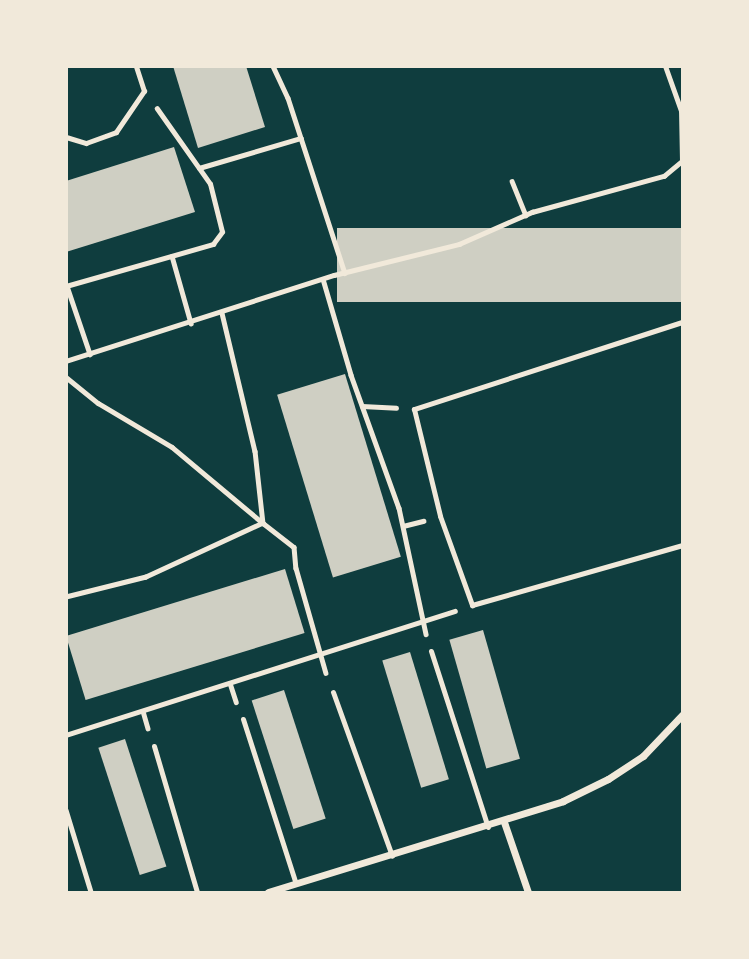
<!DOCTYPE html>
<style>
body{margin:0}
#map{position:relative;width:749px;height:959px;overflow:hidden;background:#0f3d3e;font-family:"PT Sans Narrow",sans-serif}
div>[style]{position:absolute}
.building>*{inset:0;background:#cfcfc3;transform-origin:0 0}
.path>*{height:4.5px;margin:-2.25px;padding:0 2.25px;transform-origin:2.25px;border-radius:2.25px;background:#f1e9da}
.service>*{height:5px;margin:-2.5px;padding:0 2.5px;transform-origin:2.5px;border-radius:2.5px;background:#f1e9da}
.minor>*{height:7px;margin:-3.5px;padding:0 3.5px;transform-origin:3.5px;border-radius:3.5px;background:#f1e9da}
span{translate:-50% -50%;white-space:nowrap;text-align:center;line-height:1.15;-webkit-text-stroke:7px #f1e9da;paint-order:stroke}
.frame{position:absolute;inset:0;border:68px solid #f1e9da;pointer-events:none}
</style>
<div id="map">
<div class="building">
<div style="clip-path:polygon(173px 66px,246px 66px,265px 127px,198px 148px)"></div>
<div style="clip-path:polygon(174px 147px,195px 212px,66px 252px,66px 181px)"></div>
<div style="left:682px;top:228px;width:74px;height:345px;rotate:90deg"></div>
<div style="left:345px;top:374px;width:191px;height:71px;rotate:73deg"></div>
<div style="left:285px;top:569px;width:67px;height:229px;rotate:73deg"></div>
<div style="left:483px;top:630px;width:134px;height:35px;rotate:74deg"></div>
<div style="left:410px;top:652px;width:133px;height:29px;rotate:73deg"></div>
<div style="left:284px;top:690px;width:135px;height:34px;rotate:72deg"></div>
<div style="left:125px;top:739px;width:134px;height:28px;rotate:72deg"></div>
</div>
<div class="path">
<div style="left:273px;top:66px;width:35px;rotate:65deg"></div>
<div style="left:288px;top:98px;width:184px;rotate:72deg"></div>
<div style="left:199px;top:168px;width:106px;rotate:-16.4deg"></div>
<div style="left:512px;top:181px;width:37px;rotate:68deg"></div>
<div style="left:172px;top:256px;width:70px;rotate:74.2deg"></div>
<div style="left:323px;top:279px;width:100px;rotate:73.7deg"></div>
<div style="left:351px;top:375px;width:141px;rotate:70.2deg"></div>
<div style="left:399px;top:508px;width:129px;rotate:77.9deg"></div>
<div style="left:66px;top:286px;width:153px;rotate:-15.9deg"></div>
<div style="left:213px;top:244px;width:15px;rotate:-53deg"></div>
<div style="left:222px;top:232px;width:49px;rotate:-104deg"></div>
<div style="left:210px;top:184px;width:92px;rotate:-125.2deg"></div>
<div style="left:67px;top:286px;width:72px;rotate:71.3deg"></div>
<div style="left:222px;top:313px;width:142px;rotate:76.6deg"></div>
<div style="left:255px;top:451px;width:72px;rotate:83.7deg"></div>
<div style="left:263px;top:523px;width:39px;rotate:38deg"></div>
<div style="left:294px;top:547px;width:21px;rotate:85deg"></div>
<div style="left:296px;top:568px;width:109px;rotate:74.1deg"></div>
<div style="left:66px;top:361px;width:281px;rotate:-17.8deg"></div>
<div style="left:334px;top:275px;width:129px;rotate:-13.9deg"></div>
<div style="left:459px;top:244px;width:80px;rotate:-23.7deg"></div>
<div style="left:532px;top:212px;width:137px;rotate:-15.3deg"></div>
<div style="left:664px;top:176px;width:23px;rotate:-40deg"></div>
<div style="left:682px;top:161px;width:50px;rotate:-91.1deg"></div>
<div style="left:681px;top:111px;width:48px;rotate:-109.6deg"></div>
<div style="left:66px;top:377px;width:41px;rotate:39.1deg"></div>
<div style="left:98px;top:403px;width:86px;rotate:30.7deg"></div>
<div style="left:172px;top:447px;width:119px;rotate:39.9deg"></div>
<div style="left:263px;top:523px;width:129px;rotate:155.2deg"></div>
<div style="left:146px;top:577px;width:82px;rotate:166deg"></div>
<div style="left:362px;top:406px;width:34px;rotate:3deg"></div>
<div style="left:403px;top:526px;width:21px;rotate:-14deg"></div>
<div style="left:230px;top:683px;width:20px;rotate:72deg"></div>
<div style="left:143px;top:711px;width:18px;rotate:74deg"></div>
<div style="left:66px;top:735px;width:408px;rotate:-17.7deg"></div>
<div style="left:66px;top:810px;width:86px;rotate:73deg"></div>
</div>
<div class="service">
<div style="left:66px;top:137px;width:21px;rotate:17deg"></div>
<div style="left:86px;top:143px;width:32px;rotate:-20deg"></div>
<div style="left:116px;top:132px;width:50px;rotate:-55.7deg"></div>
<div style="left:144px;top:91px;width:26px;rotate:-108deg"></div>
<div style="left:682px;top:322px;width:282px;rotate:162deg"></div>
<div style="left:414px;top:409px;width:110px;rotate:76.3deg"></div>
<div style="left:440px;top:516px;width:95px;rotate:70.2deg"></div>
<div style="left:472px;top:605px;width:218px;rotate:-15.9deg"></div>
<div style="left:431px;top:651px;width:185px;rotate:72.1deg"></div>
<div style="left:333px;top:692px;width:174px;rotate:70.2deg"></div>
<div style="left:243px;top:719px;width:173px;rotate:72.2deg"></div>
<div style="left:154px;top:746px;width:152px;rotate:73.6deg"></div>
</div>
<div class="minor">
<div style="left:504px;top:822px;width:74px;rotate:71.1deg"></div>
<div style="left:268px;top:892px;width:309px;rotate:-17.1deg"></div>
<div style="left:563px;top:801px;width:50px;rotate:-26.1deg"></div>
<div style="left:608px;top:779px;width:42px;rotate:-33.3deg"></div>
<div style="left:643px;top:756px;width:57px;rotate:-46.4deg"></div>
</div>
<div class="frame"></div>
</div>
